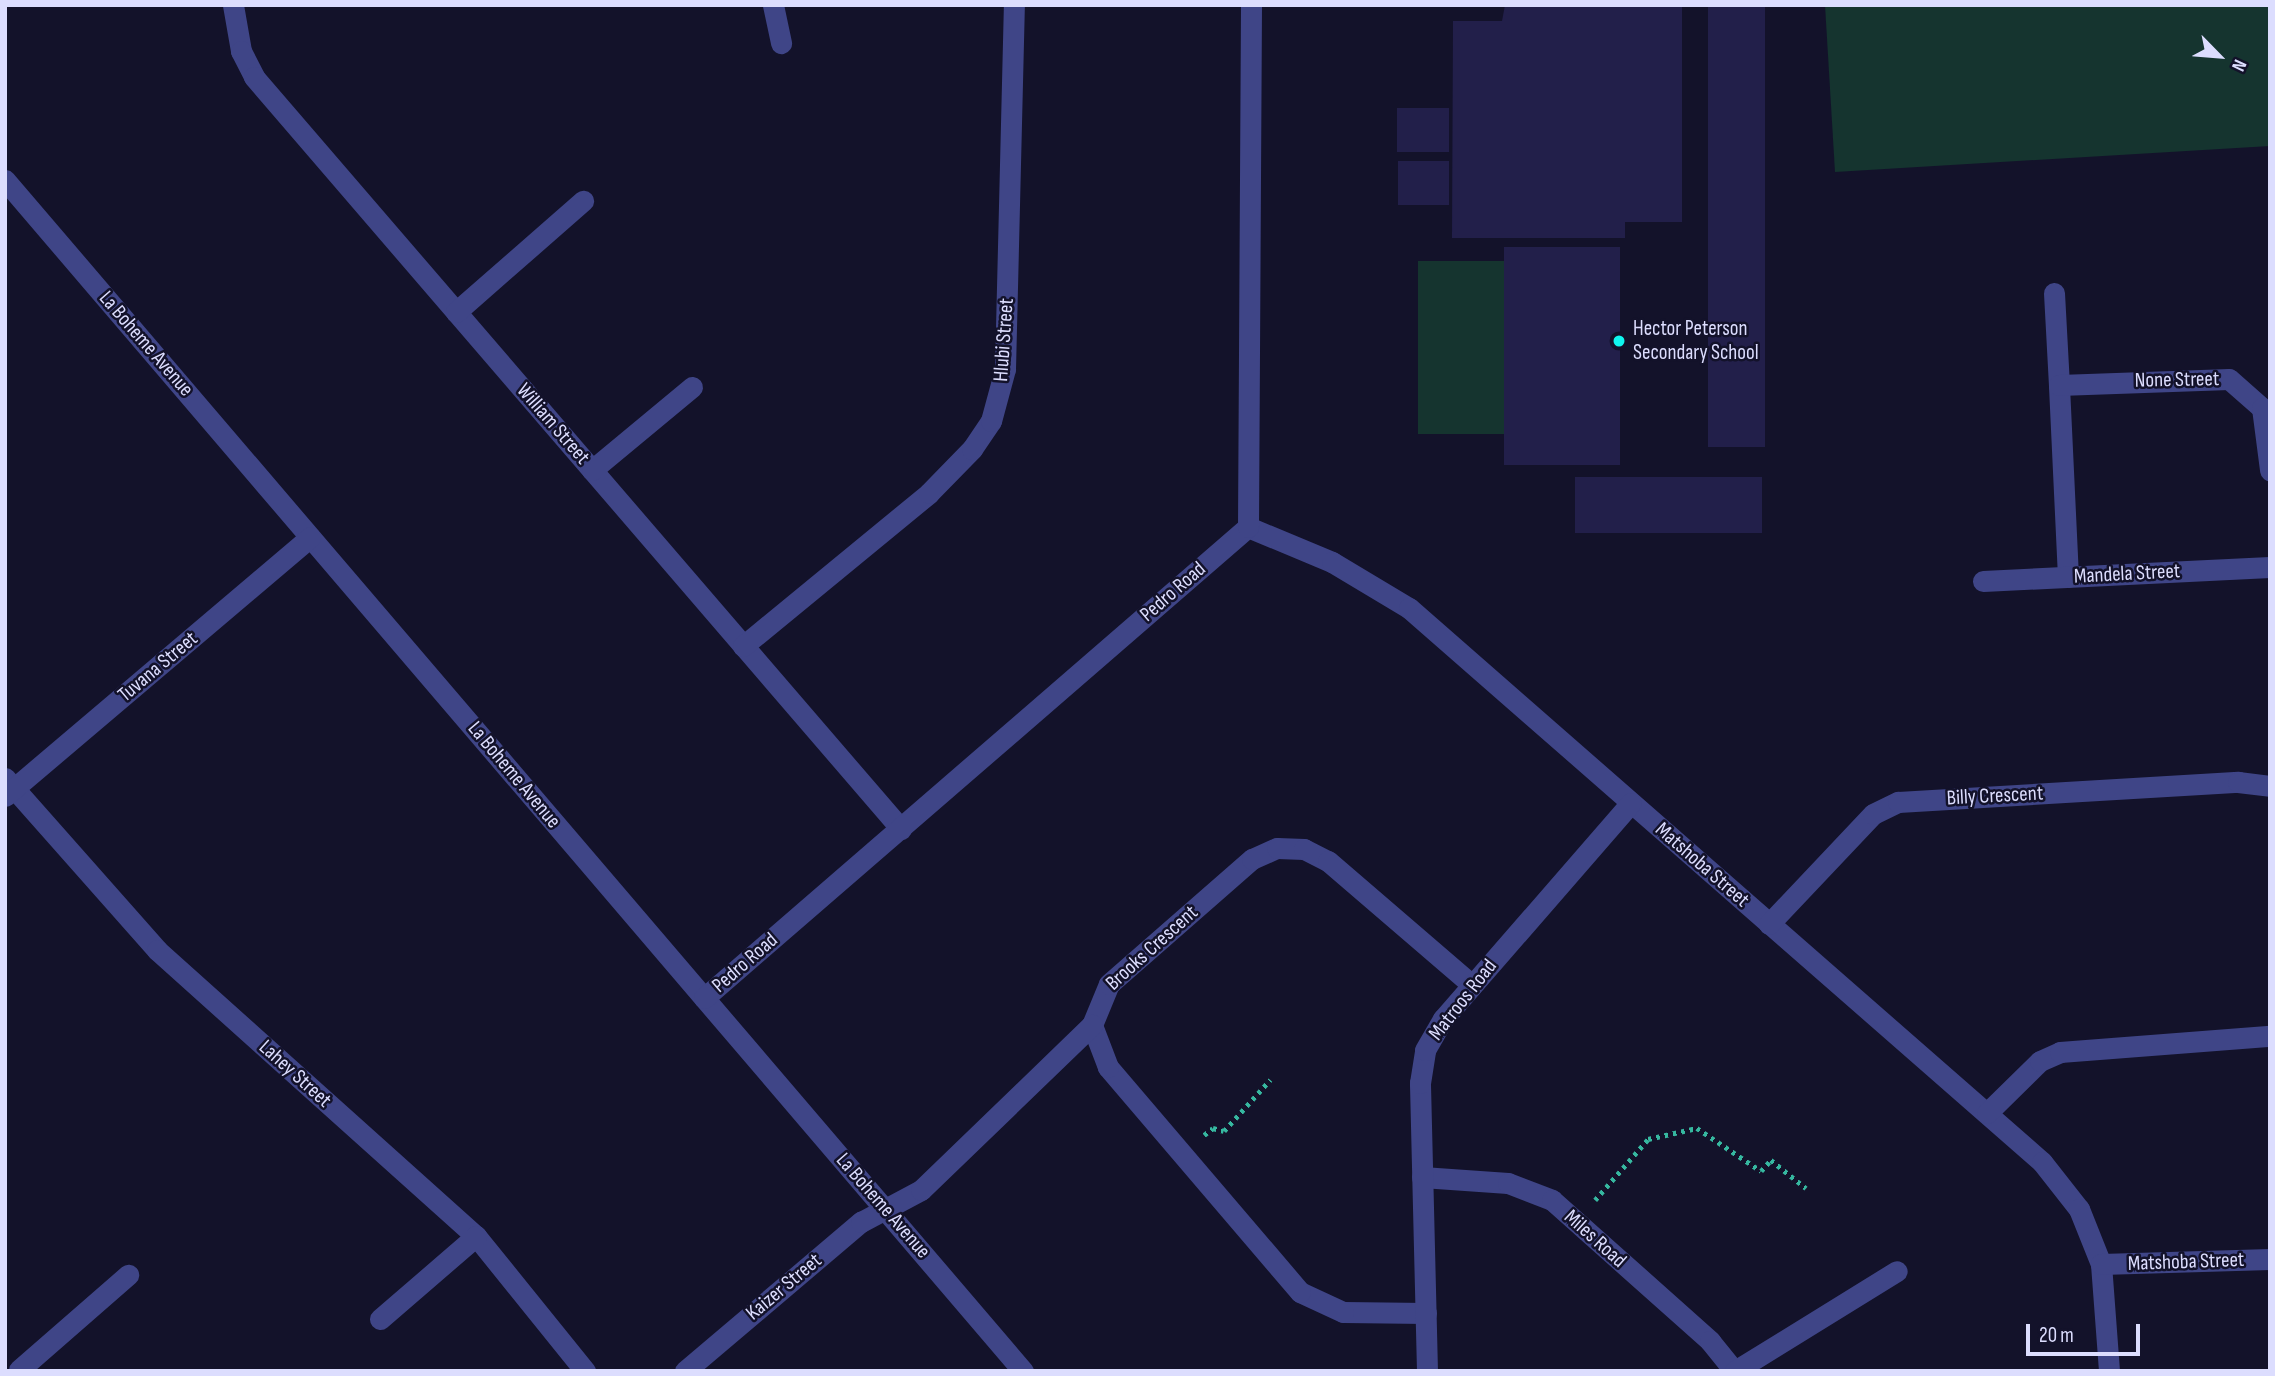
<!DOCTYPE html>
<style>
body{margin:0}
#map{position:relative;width:2275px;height:1376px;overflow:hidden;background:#13122a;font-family:"Sofia Sans Condensed",sans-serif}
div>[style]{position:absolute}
.green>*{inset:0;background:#15342f;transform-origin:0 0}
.building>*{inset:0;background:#221f4a;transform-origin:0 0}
.path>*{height:4.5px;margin-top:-2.25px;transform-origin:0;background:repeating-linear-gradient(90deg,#36b8a0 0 3.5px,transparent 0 8.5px)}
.minor>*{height:21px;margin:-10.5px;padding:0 10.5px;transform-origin:10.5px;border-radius:10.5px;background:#3f4587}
.dots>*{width:19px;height:19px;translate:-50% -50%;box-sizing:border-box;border:4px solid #13122a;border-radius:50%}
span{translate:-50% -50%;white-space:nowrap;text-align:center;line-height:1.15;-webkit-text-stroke:5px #13122a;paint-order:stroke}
.poi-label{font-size:21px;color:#dcddfe}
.left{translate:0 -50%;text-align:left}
.street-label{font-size:21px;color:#dcddfe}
.frame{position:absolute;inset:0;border:7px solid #dcddfe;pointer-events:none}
.north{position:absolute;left:2184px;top:21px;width:70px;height:70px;-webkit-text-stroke:5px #13122a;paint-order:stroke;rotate:115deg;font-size:19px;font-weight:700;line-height:28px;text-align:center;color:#dcddfe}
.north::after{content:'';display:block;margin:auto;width:24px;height:32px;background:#dcddfe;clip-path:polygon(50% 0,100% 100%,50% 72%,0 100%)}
.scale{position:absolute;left:2026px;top:1324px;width:114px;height:32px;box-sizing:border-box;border:4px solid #dcddfe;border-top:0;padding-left:9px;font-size:21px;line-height:24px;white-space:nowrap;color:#dcddfe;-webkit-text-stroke:5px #13122a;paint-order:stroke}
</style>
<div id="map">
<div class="green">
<div style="clip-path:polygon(1825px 5px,2270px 5px,2270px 146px,1835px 172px)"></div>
<div style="left:1418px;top:261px;width:86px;height:173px"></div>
</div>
<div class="building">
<div style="clip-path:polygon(1505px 5px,1682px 5px,1682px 222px,1625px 222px,1625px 238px,1452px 238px,1453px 21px,1502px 21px)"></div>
<div style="left:1708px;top:5px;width:57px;height:442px"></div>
<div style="left:1397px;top:108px;width:52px;height:44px"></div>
<div style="left:1398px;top:161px;width:51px;height:44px"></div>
<div style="left:1620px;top:247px;width:218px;height:116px;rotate:90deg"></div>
<div style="left:1575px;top:477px;width:187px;height:56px"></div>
</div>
<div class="path">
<div style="left:1204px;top:1135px;width:11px;rotate:-38deg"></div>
<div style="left:1213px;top:1128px;width:11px;rotate:15deg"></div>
<div style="left:1224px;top:1131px;width:69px;rotate:-48deg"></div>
<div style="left:1595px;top:1200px;width:81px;rotate:-49deg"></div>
<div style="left:1648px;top:1139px;width:50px;rotate:-12.7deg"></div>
<div style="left:1697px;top:1128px;width:77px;rotate:33.9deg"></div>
<div style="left:1761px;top:1171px;width:15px;rotate:-48deg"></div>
<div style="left:1771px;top:1160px;width:45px;rotate:38.7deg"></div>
</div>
<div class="minor">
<div style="left:233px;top:5px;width:47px;rotate:80.1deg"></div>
<div style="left:241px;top:51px;width:29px;rotate:63deg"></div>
<div style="left:254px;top:77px;width:992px;rotate:49.29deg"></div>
<div style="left:773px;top:5px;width:39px;rotate:78deg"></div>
<div style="left:5px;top:180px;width:1567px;rotate:49.48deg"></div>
<div style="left:2054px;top:293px;width:92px;rotate:86.9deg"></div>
<div style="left:456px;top:312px;width:169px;rotate:-41.2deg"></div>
<div style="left:592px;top:470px;width:130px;rotate:-39.7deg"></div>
<div style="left:1248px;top:527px;width:91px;rotate:22.6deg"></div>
<div style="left:1332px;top:562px;width:90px;rotate:30.9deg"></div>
<div style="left:1409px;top:608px;width:841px;rotate:41.19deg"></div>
<div style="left:2042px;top:1162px;width:60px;rotate:51.8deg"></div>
<div style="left:2079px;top:1209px;width:59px;rotate:68.2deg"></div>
<div style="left:2101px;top:1264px;width:107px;rotate:85.7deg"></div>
<div style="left:2068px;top:577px;width:192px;rotate:-92.7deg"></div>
<div style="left:2059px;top:385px;width:170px;rotate:-2deg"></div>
<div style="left:2229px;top:379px;width:44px;rotate:41.3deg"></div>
<div style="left:2262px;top:408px;width:63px;rotate:82.6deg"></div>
<div style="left:1983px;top:581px;width:287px;rotate:-2.8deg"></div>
<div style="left:743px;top:646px;width:241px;rotate:-39.4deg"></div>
<div style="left:929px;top:493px;width:62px;rotate:-45.7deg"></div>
<div style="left:972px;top:449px;width:34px;rotate:-56deg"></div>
<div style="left:991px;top:421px;width:54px;rotate:-74.9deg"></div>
<div style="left:1005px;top:369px;width:364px;rotate:-88.6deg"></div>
<div style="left:5px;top:778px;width:230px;rotate:48.5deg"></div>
<div style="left:157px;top:950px;width:428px;rotate:41.9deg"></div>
<div style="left:476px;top:1236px;width:174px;rotate:51.1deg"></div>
<div style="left:5px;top:796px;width:400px;rotate:-40.3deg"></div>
<div style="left:1769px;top:924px;width:151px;rotate:-46.6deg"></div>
<div style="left:1873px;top:814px;width:28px;rotate:-26deg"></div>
<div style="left:1898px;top:802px;width:341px;rotate:-3.4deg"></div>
<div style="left:2238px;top:782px;width:32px;rotate:7deg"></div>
<div style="left:704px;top:998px;width:720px;rotate:-40.89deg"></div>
<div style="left:1248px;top:527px;width:522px;rotate:-89.67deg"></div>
<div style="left:1987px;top:1113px;width:74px;rotate:-44.5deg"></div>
<div style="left:2040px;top:1061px;width:22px;rotate:-24deg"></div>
<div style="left:2060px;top:1052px;width:211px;rotate:-4.4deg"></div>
<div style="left:1422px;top:1177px;width:86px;rotate:4deg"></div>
<div style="left:1508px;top:1183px;width:47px;rotate:21.1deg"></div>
<div style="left:1552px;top:1200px;width:212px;rotate:41.7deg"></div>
<div style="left:1710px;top:1341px;width:38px;rotate:51deg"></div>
<div style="left:2101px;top:1264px;width:169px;rotate:-1.7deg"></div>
<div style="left:1426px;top:1313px;width:83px;rotate:-179.3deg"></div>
<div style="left:1343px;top:1312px;width:47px;rotate:-155.1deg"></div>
<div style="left:1300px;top:1292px;width:296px;rotate:-130.5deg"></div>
<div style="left:1108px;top:1067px;width:45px;rotate:-110.9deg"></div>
<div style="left:1092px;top:1025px;width:44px;rotate:-67.5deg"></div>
<div style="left:1109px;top:984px;width:190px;rotate:-41.2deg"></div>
<div style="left:1252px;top:859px;width:27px;rotate:-24deg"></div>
<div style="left:1277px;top:848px;width:27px;rotate:2deg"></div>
<div style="left:1304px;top:849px;width:27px;rotate:27deg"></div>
<div style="left:1328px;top:861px;width:190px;rotate:40.7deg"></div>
<div style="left:380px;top:1319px;width:127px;rotate:-40.8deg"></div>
<div style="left:19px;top:1370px;width:145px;rotate:-41.1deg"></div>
<div style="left:685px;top:1371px;width:231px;rotate:-40.3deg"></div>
<div style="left:861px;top:1222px;width:68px;rotate:-28.1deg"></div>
<div style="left:921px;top:1190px;width:238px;rotate:-44deg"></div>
<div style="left:1427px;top:1371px;width:288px;rotate:-91.4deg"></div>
<div style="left:1420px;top:1083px;width:33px;rotate:-81deg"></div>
<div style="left:1425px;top:1050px;width:36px;rotate:-60deg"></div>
<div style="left:1443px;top:1019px;width:286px;rotate:-49deg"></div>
<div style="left:1735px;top:1371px;width:190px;rotate:-31.7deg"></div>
</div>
<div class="dots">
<div style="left:1619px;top:341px;background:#10f6ef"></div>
</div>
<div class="poi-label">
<span class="left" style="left:1633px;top:341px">Hector Peterson<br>Secondary School</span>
</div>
<div class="street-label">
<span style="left:1004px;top:340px;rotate:-86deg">Hlubi Street</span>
<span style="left:146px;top:344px;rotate:49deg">La Boheme Avenue</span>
<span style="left:2177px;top:380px;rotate:-1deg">None Street</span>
<span style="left:553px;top:424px;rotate:49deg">William Street</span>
<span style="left:2127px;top:574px;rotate:-3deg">Mandela Street</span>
<span style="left:1173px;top:592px;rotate:-41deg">Pedro Road</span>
<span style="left:158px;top:667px;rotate:-40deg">Tuvana Street</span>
<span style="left:514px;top:775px;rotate:50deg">La Boheme Avenue</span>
<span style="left:1995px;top:796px;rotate:-3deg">Billy Crescent</span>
<span style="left:1702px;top:865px;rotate:41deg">Matshoba Street</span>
<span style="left:1152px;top:948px;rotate:-42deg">Brooks Crescent</span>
<span style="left:745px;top:963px;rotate:-41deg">Pedro Road</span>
<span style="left:1463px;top:1000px;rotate:-52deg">Matroos Road</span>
<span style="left:295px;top:1074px;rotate:42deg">Lahey Street</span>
<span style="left:883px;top:1206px;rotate:49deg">La Boheme Avenue</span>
<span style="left:1595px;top:1239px;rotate:42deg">Miles Road</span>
<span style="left:2186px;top:1262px;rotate:-2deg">Matshoba Street</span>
<span style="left:784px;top:1287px;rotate:-40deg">Kaizer Street</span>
</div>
<div class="frame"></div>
<div class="north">N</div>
<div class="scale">20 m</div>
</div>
